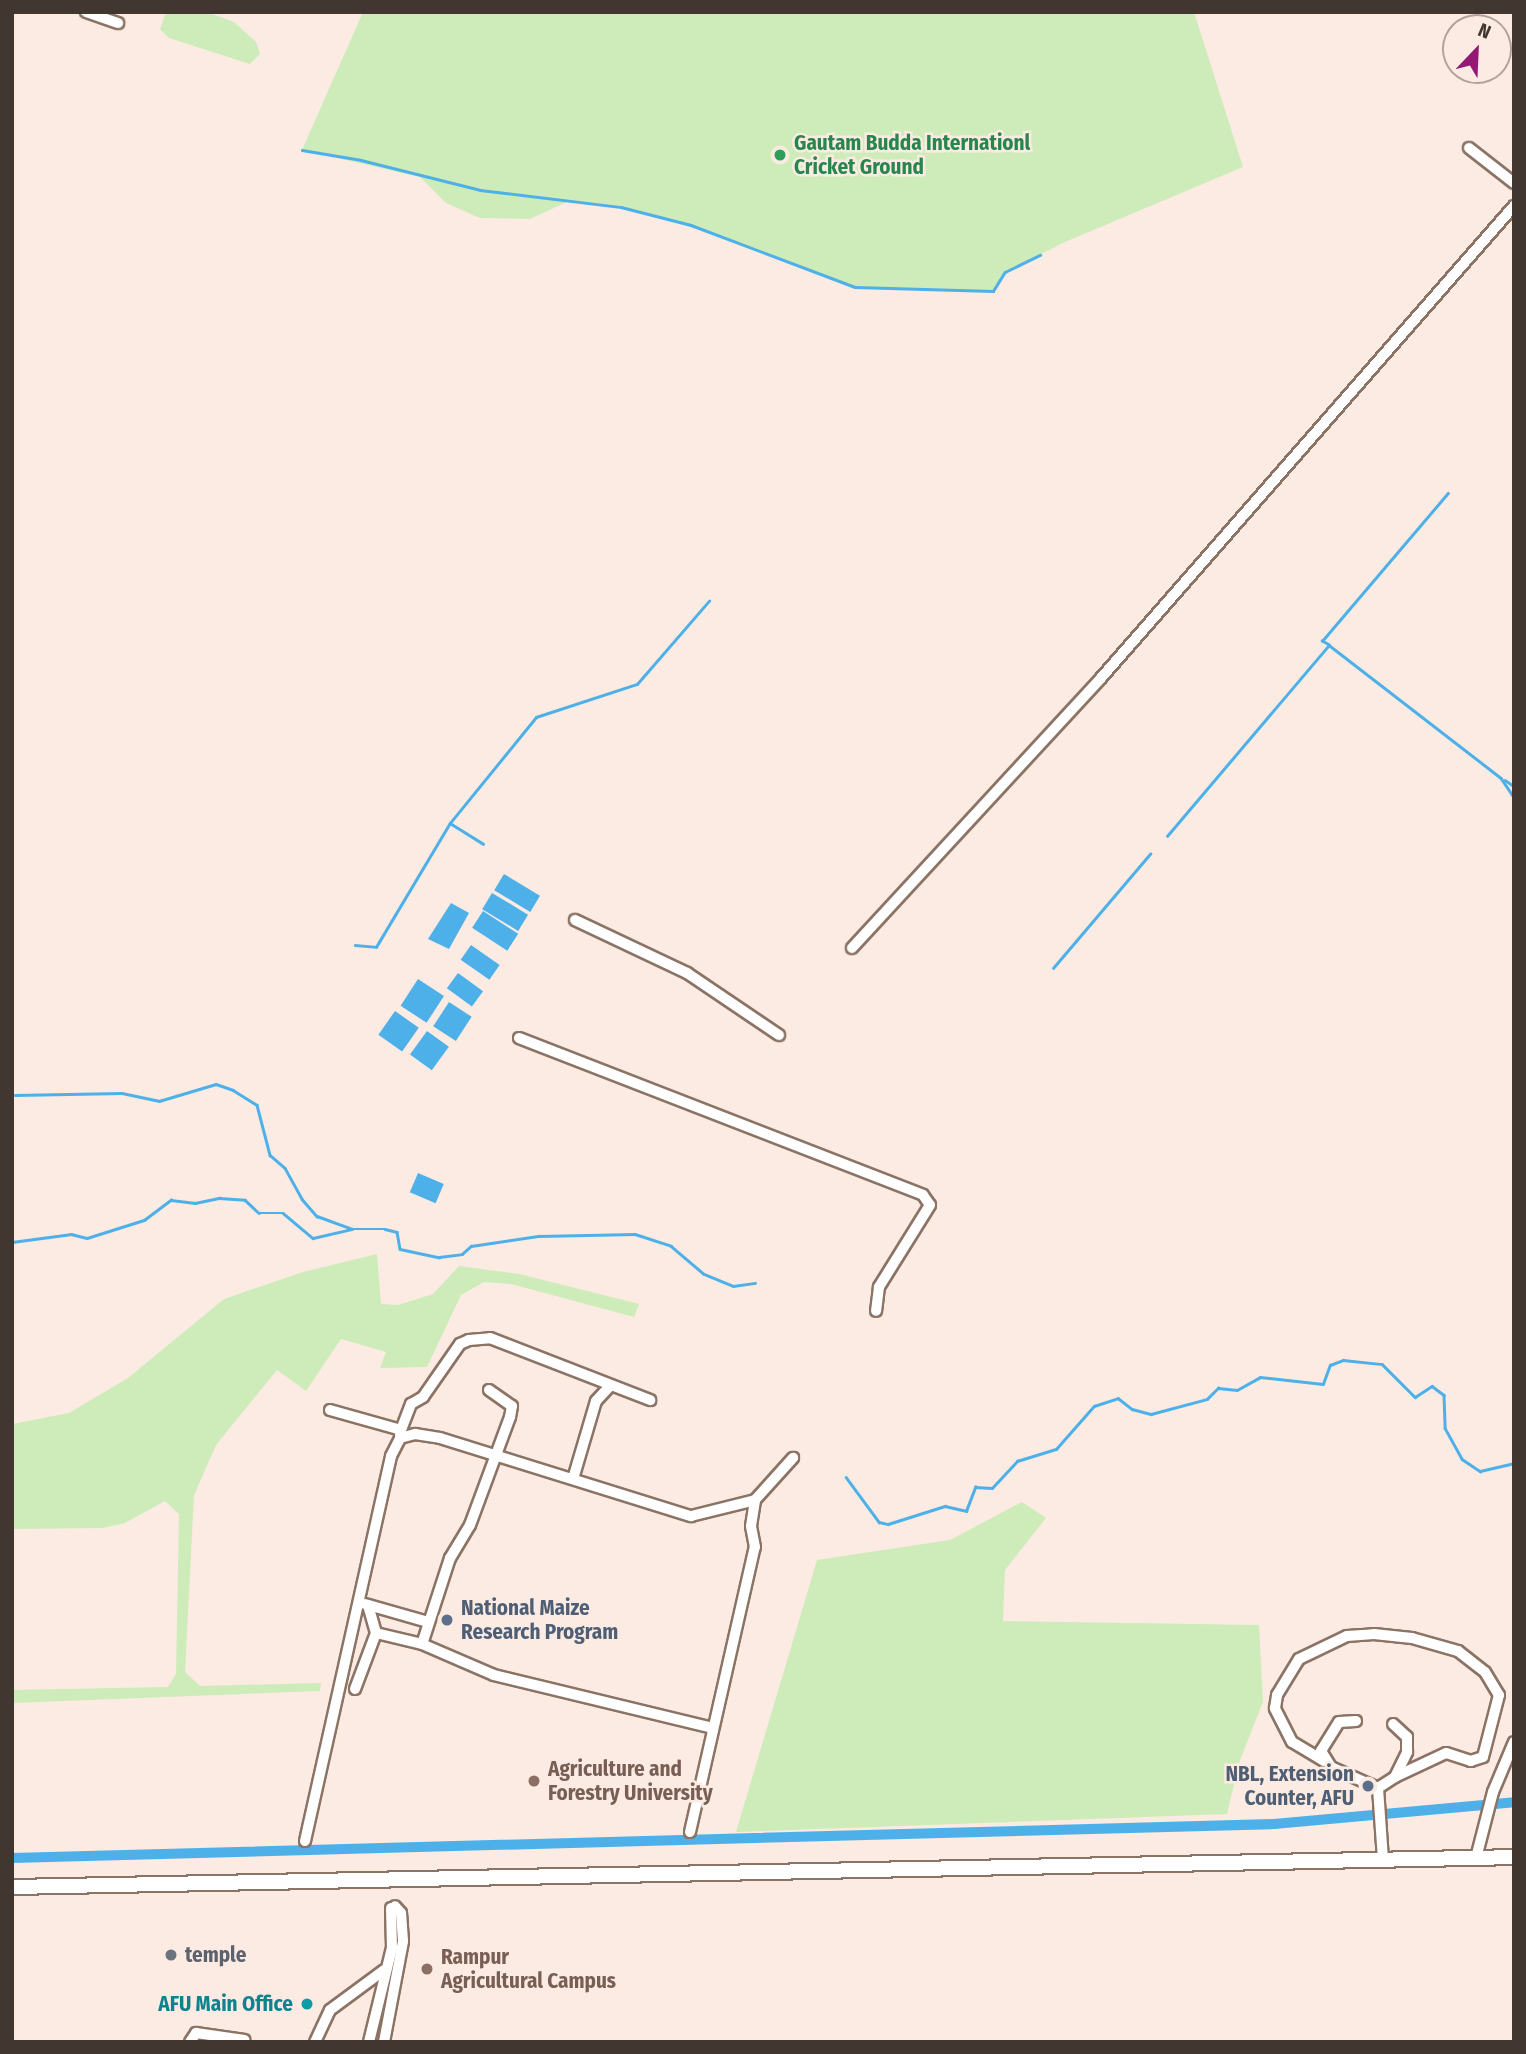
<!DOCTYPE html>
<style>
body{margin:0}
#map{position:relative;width:1526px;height:2054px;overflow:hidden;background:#fbebe2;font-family:"Fira Sans Condensed",sans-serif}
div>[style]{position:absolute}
.green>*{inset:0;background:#cdecb9}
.water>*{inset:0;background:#4eb0e9;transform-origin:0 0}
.stream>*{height:2.5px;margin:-1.25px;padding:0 1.25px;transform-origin:1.25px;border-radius:1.25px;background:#4eb0e9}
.canal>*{height:10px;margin:-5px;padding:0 5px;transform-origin:5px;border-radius:5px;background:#4eb0e9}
.roads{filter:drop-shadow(2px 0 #8b7365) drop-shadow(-2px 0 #8b7365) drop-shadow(0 2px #8b7365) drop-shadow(0 -2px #8b7365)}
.street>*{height:10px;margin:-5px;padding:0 5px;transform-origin:5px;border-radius:5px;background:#fff}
.secondary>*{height:14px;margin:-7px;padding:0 7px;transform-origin:7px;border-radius:7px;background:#fff}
.dots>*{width:19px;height:19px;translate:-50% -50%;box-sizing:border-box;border:4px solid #fbebe2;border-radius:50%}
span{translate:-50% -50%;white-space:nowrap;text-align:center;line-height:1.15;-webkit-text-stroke:5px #fbebe2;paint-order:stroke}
.leisure-label{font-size:21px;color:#27864d;font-weight:700}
.left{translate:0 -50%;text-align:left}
.service-label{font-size:21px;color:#4e5e75;font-weight:700}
.right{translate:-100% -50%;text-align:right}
.education-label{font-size:21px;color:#785e54;font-weight:700}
.worship-label{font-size:21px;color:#5b616d;font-weight:700}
.culture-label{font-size:21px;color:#0d838f;font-weight:700}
.frame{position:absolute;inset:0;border:14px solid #413630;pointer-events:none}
.north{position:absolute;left:1442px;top:14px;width:70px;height:70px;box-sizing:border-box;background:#fbebe2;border:2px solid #b1a39b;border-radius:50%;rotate:23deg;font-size:19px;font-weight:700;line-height:28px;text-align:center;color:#413630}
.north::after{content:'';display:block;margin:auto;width:24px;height:32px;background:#931975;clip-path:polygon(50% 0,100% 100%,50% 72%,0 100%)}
</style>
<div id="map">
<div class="green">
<div style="clip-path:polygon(166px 12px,207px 12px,234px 22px,256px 42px,260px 54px,250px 64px,169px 38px,160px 29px)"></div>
<div style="clip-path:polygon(363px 12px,1194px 12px,1243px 167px,1065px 242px,1005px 272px,993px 291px,855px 287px,718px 235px,621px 207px,569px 201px,530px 219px,480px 218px,446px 203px,420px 177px,302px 150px)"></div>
<div style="clip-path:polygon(377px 1254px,381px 1304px,398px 1305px,433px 1294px,459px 1266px,519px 1274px,639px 1304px,634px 1317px,511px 1284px,484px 1282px,461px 1295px,427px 1367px,380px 1368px,386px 1352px,341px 1339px,306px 1391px,277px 1370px,216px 1445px,194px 1495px,185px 1672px,200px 1686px,321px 1683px,320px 1691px,12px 1703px,12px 1690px,168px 1687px,176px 1674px,179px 1514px,165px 1501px,125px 1523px,103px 1528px,12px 1529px,12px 1424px,69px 1413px,128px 1378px,224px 1299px,303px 1272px)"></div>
<div style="clip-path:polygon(1022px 1502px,1046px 1518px,1005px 1570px,1003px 1621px,1259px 1625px,1263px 1702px,1240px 1760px,1227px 1814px,736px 1832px,817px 1560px,950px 1540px)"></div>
</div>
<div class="water">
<div style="left:504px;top:874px;width:42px;height:19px;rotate:31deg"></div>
<div style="left:492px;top:893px;width:42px;height:19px;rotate:31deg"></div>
<div style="clip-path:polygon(451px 903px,469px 913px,449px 949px,428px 939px)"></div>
<div style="left:483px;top:911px;width:42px;height:20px;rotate:33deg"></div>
<div style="left:471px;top:945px;width:35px;height:18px;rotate:35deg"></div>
<div style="left:458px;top:973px;width:31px;height:19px;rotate:36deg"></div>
<div style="left:418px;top:979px;width:31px;height:32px;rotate:33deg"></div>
<div style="left:449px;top:1002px;width:27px;height:29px;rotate:33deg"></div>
<div style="left:395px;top:1011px;width:29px;height:29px;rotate:35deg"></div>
<div style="left:427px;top:1031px;width:27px;height:29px;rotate:36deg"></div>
<div style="left:418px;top:1173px;width:28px;height:21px;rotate:23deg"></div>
</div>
<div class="stream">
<div style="left:302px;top:150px;width:60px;rotate:9.6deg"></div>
<div style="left:361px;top:160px;width:123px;rotate:14.1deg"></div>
<div style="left:480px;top:190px;width:142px;rotate:6.9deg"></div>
<div style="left:621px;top:207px;width:72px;rotate:14.4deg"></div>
<div style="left:691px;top:225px;width:175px;rotate:20.7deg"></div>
<div style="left:855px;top:287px;width:138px;rotate:1.7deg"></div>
<div style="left:993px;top:291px;width:22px;rotate:-58deg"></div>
<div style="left:1005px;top:272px;width:39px;rotate:-26deg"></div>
<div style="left:1329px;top:645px;width:8px;rotate:-150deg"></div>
<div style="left:1322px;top:641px;width:194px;rotate:-49.6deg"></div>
<div style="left:1505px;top:780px;width:11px;rotate:34deg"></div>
<div style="left:450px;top:823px;width:39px;rotate:32deg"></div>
<div style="left:1167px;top:836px;width:250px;rotate:-49.7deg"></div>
<div style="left:1329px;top:645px;width:217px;rotate:37.7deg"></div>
<div style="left:1501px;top:778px;width:23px;rotate:56deg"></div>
<div style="left:355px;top:945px;width:21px;rotate:5deg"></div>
<div style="left:376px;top:947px;width:144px;rotate:-59.2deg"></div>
<div style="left:450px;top:823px;width:136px;rotate:-50.9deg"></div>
<div style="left:536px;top:717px;width:106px;rotate:-18.1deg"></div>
<div style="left:637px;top:684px;width:110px;rotate:-49.1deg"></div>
<div style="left:1053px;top:968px;width:150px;rotate:-49.6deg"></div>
<div style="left:15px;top:1095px;width:107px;rotate:-1.1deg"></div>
<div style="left:122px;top:1093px;width:38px;rotate:12deg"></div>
<div style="left:159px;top:1101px;width:59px;rotate:-16.6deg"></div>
<div style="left:216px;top:1084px;width:18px;rotate:19deg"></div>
<div style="left:233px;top:1090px;width:28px;rotate:32deg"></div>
<div style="left:257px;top:1105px;width:52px;rotate:75.4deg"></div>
<div style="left:270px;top:1155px;width:20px;rotate:41deg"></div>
<div style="left:285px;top:1168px;width:35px;rotate:61deg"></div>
<div style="left:302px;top:1199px;width:23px;rotate:49deg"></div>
<div style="left:317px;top:1216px;width:37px;rotate:20deg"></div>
<div style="left:12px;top:1242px;width:60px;rotate:-7.7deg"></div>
<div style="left:71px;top:1234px;width:16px;rotate:14deg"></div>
<div style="left:87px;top:1238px;width:60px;rotate:-17.5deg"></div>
<div style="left:144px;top:1220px;width:34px;rotate:-37deg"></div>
<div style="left:171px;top:1200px;width:24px;rotate:7deg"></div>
<div style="left:195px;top:1203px;width:25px;rotate:-12deg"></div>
<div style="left:219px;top:1198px;width:26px;rotate:4deg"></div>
<div style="left:245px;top:1200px;width:19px;rotate:43deg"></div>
<div style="left:259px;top:1213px;width:24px"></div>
<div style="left:283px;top:1213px;width:39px;rotate:40deg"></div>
<div style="left:313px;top:1238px;width:40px;rotate:-13deg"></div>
<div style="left:352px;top:1229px;width:33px"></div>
<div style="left:385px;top:1229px;width:12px;rotate:14deg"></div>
<div style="left:397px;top:1232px;width:17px;rotate:80deg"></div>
<div style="left:400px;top:1249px;width:40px;rotate:12deg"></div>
<div style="left:439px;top:1257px;width:23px;rotate:-7deg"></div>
<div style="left:462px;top:1254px;width:12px;rotate:-42deg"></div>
<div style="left:471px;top:1246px;width:69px;rotate:-8.4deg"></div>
<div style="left:539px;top:1236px;width:96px;rotate:-1.2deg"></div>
<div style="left:635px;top:1234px;width:38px;rotate:18deg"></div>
<div style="left:671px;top:1246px;width:43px;rotate:40.3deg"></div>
<div style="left:704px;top:1274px;width:31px;rotate:22deg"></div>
<div style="left:733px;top:1286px;width:22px;rotate:-8deg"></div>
<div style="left:846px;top:1477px;width:56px;rotate:53.7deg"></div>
<div style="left:879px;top:1522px;width:9px;rotate:13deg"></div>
<div style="left:888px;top:1524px;width:60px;rotate:-17.5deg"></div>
<div style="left:945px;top:1506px;width:22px;rotate:13deg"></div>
<div style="left:966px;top:1511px;width:26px;rotate:-69deg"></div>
<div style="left:975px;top:1487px;width:17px;rotate:3deg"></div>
<div style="left:992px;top:1488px;width:37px;rotate:-47deg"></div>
<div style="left:1017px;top:1461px;width:41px;rotate:-17.1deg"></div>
<div style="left:1056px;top:1449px;width:57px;rotate:-48.5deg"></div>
<div style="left:1094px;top:1406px;width:25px;rotate:-18deg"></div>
<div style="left:1118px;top:1398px;width:18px;rotate:38deg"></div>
<div style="left:1132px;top:1409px;width:20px;rotate:15deg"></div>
<div style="left:1151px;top:1414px;width:58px;rotate:-15deg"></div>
<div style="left:1207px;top:1399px;width:16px;rotate:-45deg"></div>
<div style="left:1218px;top:1388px;width:19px;rotate:6deg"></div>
<div style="left:1237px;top:1390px;width:26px;rotate:-29deg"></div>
<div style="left:1260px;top:1377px;width:63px;rotate:6.3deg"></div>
<div style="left:1323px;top:1384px;width:20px;rotate:-70deg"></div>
<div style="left:1330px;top:1365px;width:14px;rotate:-21deg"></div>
<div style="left:1343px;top:1360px;width:39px;rotate:6deg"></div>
<div style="left:1382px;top:1364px;width:47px;rotate:45deg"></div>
<div style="left:1415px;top:1397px;width:20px;rotate:-33deg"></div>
<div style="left:1432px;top:1386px;width:15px;rotate:37deg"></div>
<div style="left:1444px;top:1395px;width:33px;rotate:88deg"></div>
<div style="left:1445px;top:1428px;width:35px;rotate:61deg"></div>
<div style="left:1462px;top:1459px;width:22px;rotate:34deg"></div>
<div style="left:1480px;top:1471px;width:35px;rotate:-13deg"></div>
</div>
<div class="canal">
<div style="left:12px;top:1858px;width:1262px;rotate:-1.54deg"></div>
<div style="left:1274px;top:1824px;width:241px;rotate:-5.2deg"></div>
</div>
<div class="roads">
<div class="street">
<div style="left:86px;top:12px;width:34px;rotate:19deg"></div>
<div style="left:1469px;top:148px;width:57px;rotate:37.9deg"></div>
<div style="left:575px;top:920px;width:124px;rotate:25.3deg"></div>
<div style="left:687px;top:973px;width:111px;rotate:34deg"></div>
<div style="left:852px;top:948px;width:367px;rotate:-47.3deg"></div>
<div style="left:1101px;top:678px;width:627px;rotate:-48.81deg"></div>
<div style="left:519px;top:1038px;width:433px;rotate:21.2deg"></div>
<div style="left:923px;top:1195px;width:12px;rotate:55deg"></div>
<div style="left:930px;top:1205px;width:97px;rotate:121.9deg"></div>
<div style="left:879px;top:1287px;width:24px;rotate:97deg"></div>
<div style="left:489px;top:1390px;width:28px;rotate:35deg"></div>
<div style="left:512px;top:1406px;width:11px;rotate:100deg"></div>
<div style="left:510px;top:1417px;width:115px;rotate:110.3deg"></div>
<div style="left:470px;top:1525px;width:39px;rotate:121deg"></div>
<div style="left:450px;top:1558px;width:90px;rotate:108deg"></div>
<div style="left:422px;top:1644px;width:78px;rotate:23.3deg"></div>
<div style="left:494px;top:1675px;width:225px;rotate:13.6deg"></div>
<div style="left:330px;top:1410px;width:74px;rotate:15.7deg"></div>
<div style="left:401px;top:1430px;width:4px;rotate:104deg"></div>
<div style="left:401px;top:1430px;width:28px;rotate:-69deg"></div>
<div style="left:411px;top:1404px;width:14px;rotate:-30deg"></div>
<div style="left:423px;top:1397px;width:65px;rotate:-55.1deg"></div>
<div style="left:460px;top:1344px;width:10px;rotate:-24deg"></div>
<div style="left:469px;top:1340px;width:21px;rotate:-5deg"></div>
<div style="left:490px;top:1338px;width:172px;rotate:21.2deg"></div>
<div style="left:573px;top:1479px;width:81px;rotate:-73.6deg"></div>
<div style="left:596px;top:1401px;width:19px;rotate:-47deg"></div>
<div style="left:365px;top:1604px;width:66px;rotate:15.9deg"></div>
<div style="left:376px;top:1633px;width:47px;rotate:13.4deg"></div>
<div style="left:355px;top:1689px;width:60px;rotate:-69.4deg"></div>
<div style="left:376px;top:1633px;width:29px;rotate:-106deg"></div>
<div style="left:1356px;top:1721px;width:17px;rotate:177deg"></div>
<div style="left:1339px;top:1722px;width:34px;rotate:122deg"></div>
<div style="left:1321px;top:1751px;width:19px;rotate:58deg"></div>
<div style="left:1331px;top:1767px;width:51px;rotate:24.1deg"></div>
<div style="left:1378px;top:1788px;width:72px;rotate:86deg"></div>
<div style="left:1324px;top:1761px;width:37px;rotate:-149deg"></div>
<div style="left:1292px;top:1742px;width:38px;rotate:-117deg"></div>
<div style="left:1275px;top:1708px;width:13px;rotate:-81deg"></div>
<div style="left:1277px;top:1695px;width:42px;rotate:-58.6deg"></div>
<div style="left:1299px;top:1659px;width:53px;rotate:-25.6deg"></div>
<div style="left:1347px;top:1636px;width:27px;rotate:-4deg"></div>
<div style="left:1374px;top:1634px;width:38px;rotate:6deg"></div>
<div style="left:1412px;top:1638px;width:48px;rotate:15.8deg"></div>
<div style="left:1458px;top:1651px;width:34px;rotate:38deg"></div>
<div style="left:1485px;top:1672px;width:27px;rotate:59deg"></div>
<div style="left:1499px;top:1695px;width:64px;rotate:104.5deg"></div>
<div style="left:1483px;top:1757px;width:13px;rotate:162deg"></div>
<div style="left:1471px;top:1761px;width:26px;rotate:-162deg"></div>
<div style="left:1446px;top:1753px;width:56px;rotate:154.8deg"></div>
<div style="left:1378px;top:1788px;width:20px;rotate:-33deg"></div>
<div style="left:1395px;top:1777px;width:28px;rotate:-64deg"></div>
<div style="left:1407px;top:1752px;width:15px;rotate:-90deg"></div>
<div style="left:1407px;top:1737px;width:19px;rotate:-137deg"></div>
<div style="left:690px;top:1832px;width:292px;rotate:-77.2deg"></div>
<div style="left:755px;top:1547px;width:21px;rotate:-101deg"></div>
<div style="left:751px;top:1526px;width:26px;rotate:-81deg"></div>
<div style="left:755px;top:1500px;width:57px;rotate:-47.9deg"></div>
<div style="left:305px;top:1841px;width:394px;rotate:-77.4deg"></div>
<div style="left:391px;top:1456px;width:20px;rotate:-63deg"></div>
<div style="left:400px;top:1438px;width:16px;rotate:-15deg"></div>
<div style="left:415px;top:1434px;width:25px;rotate:9deg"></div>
<div style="left:440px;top:1438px;width:263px;rotate:17.3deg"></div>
<div style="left:691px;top:1516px;width:66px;rotate:-14deg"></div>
<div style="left:1476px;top:1858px;width:68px;rotate:-75.6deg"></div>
<div style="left:1493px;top:1792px;width:54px;rotate:-67.2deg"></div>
<div style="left:190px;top:2042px;width:11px;rotate:-56deg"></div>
<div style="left:196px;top:2033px;width:49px;rotate:8.1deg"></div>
<div style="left:315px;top:2042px;width:35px;rotate:-65deg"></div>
<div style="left:330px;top:2010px;width:67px;rotate:-36.5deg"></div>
<div style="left:369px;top:2042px;width:97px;rotate:-76.3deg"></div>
<div style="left:392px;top:1948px;width:40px;rotate:-91.4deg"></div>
<div style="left:384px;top:2042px;width:103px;rotate:-79.3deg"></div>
<div style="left:403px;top:1941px;width:28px;rotate:-94deg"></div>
<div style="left:401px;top:1913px;width:9px;rotate:-131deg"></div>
</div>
<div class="secondary">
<div style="left:12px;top:1887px;width:1502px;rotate:-1.14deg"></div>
</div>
</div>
<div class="dots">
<div style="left:780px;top:155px;background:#2e9e5b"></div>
<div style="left:447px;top:1620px;background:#5c6f8a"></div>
<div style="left:534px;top:1781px;background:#8d6e63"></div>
<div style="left:1368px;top:1786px;background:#5c6f8a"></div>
<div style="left:171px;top:1955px;background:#6b7280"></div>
<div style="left:427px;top:1969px;background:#8d6e63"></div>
<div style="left:307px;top:2004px;background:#0f9aa8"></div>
</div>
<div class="leisure-label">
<span class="left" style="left:794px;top:155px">Gautam Budda Internationl<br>Cricket Ground</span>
</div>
<div class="service-label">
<span class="left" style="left:461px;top:1620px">National Maize<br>Research Program</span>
<span class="right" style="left:1354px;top:1786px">NBL, Extension<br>Counter, AFU</span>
</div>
<div class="education-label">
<span class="left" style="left:548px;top:1781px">Agriculture and<br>Forestry University</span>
<span class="left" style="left:441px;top:1969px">Rampur<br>Agricultural Campus</span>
</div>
<div class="worship-label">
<span class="left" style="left:185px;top:1955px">temple</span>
</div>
<div class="culture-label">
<span class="right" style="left:293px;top:2004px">AFU Main Office</span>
</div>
<div class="frame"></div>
<div class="north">N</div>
</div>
